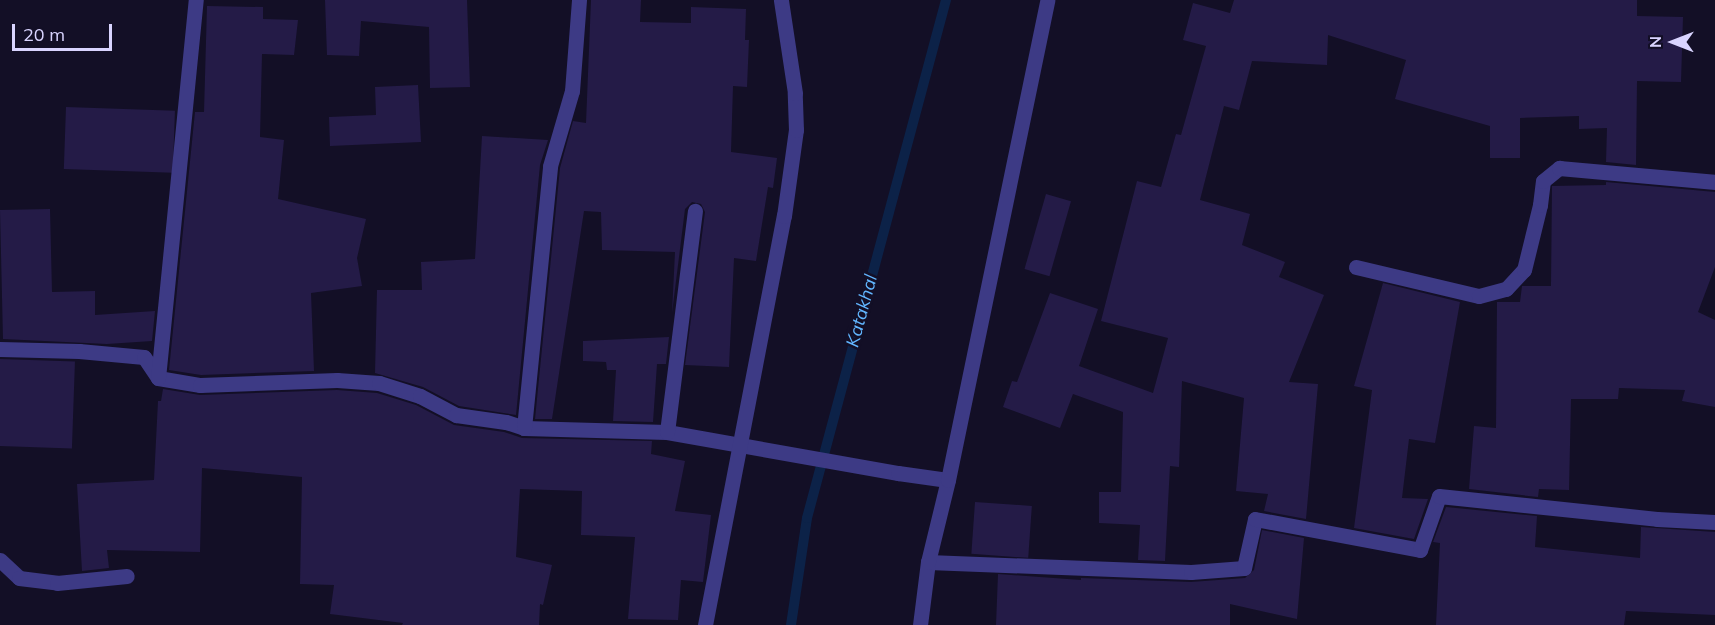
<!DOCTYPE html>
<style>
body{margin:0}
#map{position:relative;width:1715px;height:625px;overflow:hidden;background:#130f26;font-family:Mulish,sans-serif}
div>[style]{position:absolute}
.stream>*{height:10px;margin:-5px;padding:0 5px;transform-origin:5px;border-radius:5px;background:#0c2248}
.building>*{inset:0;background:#241b47;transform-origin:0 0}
.minor>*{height:15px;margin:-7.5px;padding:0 7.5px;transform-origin:7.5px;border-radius:7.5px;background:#3d3a85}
span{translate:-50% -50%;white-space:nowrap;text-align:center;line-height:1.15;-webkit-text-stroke:5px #130f26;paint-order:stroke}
.water-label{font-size:18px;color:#62b6ff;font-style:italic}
.north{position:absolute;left:1643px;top:12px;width:60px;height:60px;-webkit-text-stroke:4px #130f26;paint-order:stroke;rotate:270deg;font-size:16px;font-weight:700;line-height:24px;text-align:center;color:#d9d4ff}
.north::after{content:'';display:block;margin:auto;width:21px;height:27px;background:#d9d4ff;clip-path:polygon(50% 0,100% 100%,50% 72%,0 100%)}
.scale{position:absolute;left:12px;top:24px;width:100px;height:27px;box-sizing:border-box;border:3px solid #d9d4ff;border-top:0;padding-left:8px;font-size:18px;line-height:21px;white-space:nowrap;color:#d9d4ff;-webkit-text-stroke:4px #130f26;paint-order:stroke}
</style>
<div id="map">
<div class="stream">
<div style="left:791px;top:625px;width:108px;rotate:-81.5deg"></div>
<div style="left:807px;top:518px;width:536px;rotate:-74.98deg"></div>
</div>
<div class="building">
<div style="clip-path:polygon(325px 0,467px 0,470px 87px,430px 88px,429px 27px,361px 21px,359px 56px,327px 55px)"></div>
<div style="clip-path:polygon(591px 0,641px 0,640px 22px,691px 23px,691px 7px,746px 9px,745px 40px,749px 40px,747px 87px,733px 86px,731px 152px,777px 158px,773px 188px,768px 187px,756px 261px,734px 258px,729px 367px,685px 365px,705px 212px,701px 204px,692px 202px,685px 209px,672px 313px,675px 252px,602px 250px,601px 212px,584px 211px,552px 419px,535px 419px,560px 168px,573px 121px,586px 123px)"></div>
<div style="clip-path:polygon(1234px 0,1637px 0,1637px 16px,1683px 17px,1681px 82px,1637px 81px,1636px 165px,1606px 162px,1607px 128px,1579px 129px,1579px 116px,1520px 118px,1520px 158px,1490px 158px,1490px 126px,1395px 99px,1406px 60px,1328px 35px,1327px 65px,1252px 61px,1239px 110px,1224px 106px,1200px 200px,1250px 214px,1242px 245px,1285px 262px,1279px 277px,1324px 295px,1289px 382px,1318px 384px,1306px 519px,1264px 511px,1268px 494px,1236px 491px,1244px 398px,1182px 381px,1179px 467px,1170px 466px,1165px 561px,1138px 560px,1140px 525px,1099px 523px,1099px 492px,1121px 492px,1123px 412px,1073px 394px,1060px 428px,1003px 407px,1012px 381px,1017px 382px,1050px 293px,1098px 309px,1079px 366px,1153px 393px,1168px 338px,1101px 321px,1137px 181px,1161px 187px,1176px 134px,1181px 135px,1206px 46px,1183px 40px,1193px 3px,1230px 13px)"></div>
<div style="clip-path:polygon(207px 6px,263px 7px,263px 19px,298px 20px,294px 55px,262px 54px,260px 137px,284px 140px,278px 199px,366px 219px,357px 258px,362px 286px,311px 293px,314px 371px,201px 375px,169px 370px,195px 112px,204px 112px)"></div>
<div style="clip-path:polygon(418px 85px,421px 142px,330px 146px,329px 117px,376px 115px,375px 87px)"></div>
<div style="left:66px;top:107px;width:109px;height:62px;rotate:2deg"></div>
<div style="clip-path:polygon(482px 136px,548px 140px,540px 165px,516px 415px,459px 406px,423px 387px,375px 373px,377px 290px,422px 290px,421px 262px,475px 259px)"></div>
<div style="clip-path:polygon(1606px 182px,1715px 192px,1715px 267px,1698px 312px,1715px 320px,1715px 407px,1682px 401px,1685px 390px,1619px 388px,1618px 399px,1571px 399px,1569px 490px,1539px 489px,1538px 497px,1469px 489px,1474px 426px,1496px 428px,1497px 302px,1520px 302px,1522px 286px,1551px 286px,1552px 186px,1606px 185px)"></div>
<div style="left:1046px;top:194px;width:26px;height:78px;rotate:16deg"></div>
<div style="clip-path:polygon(50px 209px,52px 292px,95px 291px,95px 315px,155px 311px,152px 341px,107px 344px,3px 339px,0 210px)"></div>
<div style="clip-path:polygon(1383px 283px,1460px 302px,1435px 443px,1409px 439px,1402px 498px,1428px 499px,1414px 539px,1354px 528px,1372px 390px,1354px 386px)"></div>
<div style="clip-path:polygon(669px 337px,666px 364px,657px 364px,653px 422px,613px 421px,616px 370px,607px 370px,606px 362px,583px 361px,583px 341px)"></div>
<div style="left:0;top:359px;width:75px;height:87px;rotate:2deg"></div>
<div style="clip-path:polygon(163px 389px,200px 395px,337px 390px,377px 393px,416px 405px,454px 425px,504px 432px,522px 438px,652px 441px,651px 454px,685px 461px,675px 511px,711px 515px,703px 582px,681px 580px,678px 620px,628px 619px,635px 537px,581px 535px,582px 491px,520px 489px,516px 557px,552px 565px,543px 605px,540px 604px,539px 625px,402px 625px,403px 623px,330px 614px,334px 585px,300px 584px,302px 477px,202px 468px,200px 552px,107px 550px,109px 568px,82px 571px,77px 484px,154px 480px,158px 401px,161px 401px)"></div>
<div style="left:975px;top:502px;width:57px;height:52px;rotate:4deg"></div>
<div style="clip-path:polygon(1446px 507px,1537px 516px,1535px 547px,1640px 558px,1641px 527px,1715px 532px,1715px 615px,1626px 611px,1624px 625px,1436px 625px,1440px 543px,1433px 542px)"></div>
<div style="clip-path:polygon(1262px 530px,1304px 538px,1297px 619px,1230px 604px,1230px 625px,996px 625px,998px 574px,1081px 580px,1081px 578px,1191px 582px,1245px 578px,1254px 570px)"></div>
</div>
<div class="minor">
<div style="left:1356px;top:267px;width:126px;rotate:13.3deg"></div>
<div style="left:1479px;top:296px;width:28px;rotate:-15deg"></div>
<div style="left:1506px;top:289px;width:26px;rotate:-47deg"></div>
<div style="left:1524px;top:270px;width:67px;rotate:-76.2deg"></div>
<div style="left:1540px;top:205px;width:24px;rotate:-83deg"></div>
<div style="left:1543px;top:181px;width:21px;rotate:-39deg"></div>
<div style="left:1559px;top:168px;width:157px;rotate:5.1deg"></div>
<div style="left:0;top:349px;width:79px;rotate:1.5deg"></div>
<div style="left:79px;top:351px;width:65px;rotate:5.3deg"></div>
<div style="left:144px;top:357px;width:25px;rotate:56deg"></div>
<div style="left:158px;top:378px;width:43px;rotate:9.5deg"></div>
<div style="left:200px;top:385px;width:137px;rotate:-2.1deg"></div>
<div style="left:337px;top:380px;width:42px;rotate:4.1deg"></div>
<div style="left:379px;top:383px;width:43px;rotate:17.6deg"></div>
<div style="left:420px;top:396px;width:41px;rotate:27.8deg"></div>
<div style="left:456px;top:415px;width:50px;rotate:8deg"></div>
<div style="left:506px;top:422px;width:19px;rotate:18deg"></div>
<div style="left:524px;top:428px;width:143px;rotate:1.6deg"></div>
<div style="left:667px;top:432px;width:235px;rotate:10.1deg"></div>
<div style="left:898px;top:473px;width:50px;rotate:8deg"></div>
<div style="left:158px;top:378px;width:380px;rotate:-84.3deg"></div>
<div style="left:524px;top:428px;width:263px;rotate:-84.3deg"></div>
<div style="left:550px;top:166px;width:78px;rotate:-73.7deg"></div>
<div style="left:572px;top:91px;width:91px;rotate:-85.6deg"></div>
<div style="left:667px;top:432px;width:223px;rotate:-82.8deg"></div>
<div style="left:0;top:560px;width:26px;rotate:43deg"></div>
<div style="left:19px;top:578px;width:38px;rotate:7deg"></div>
<div style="left:57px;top:583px;width:70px;rotate:-5.7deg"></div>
<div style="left:928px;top:562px;width:263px;rotate:2.2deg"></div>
<div style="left:1191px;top:572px;width:53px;rotate:-4.3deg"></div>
<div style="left:1244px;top:568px;width:50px;rotate:-77.3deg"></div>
<div style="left:1255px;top:519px;width:168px;rotate:10.6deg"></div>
<div style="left:1420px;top:550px;width:57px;rotate:-70.6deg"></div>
<div style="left:1439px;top:496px;width:219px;rotate:6deg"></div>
<div style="left:1657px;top:519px;width:58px;rotate:3deg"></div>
<div style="left:705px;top:625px;width:417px;rotate:-79.1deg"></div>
<div style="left:784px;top:216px;width:87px;rotate:-82.1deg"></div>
<div style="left:796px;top:130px;width:37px;rotate:-92deg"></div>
<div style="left:795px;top:93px;width:94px;rotate:-98.6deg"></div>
<div style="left:920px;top:625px;width:64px;rotate:-82.8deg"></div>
<div style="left:928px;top:562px;width:84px;rotate:-76.3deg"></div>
<div style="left:948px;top:480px;width:490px;rotate:-78.3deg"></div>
</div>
<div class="water-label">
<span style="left:862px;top:311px;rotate:-75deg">Katakhal</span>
</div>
<div class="north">N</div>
<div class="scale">20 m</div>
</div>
